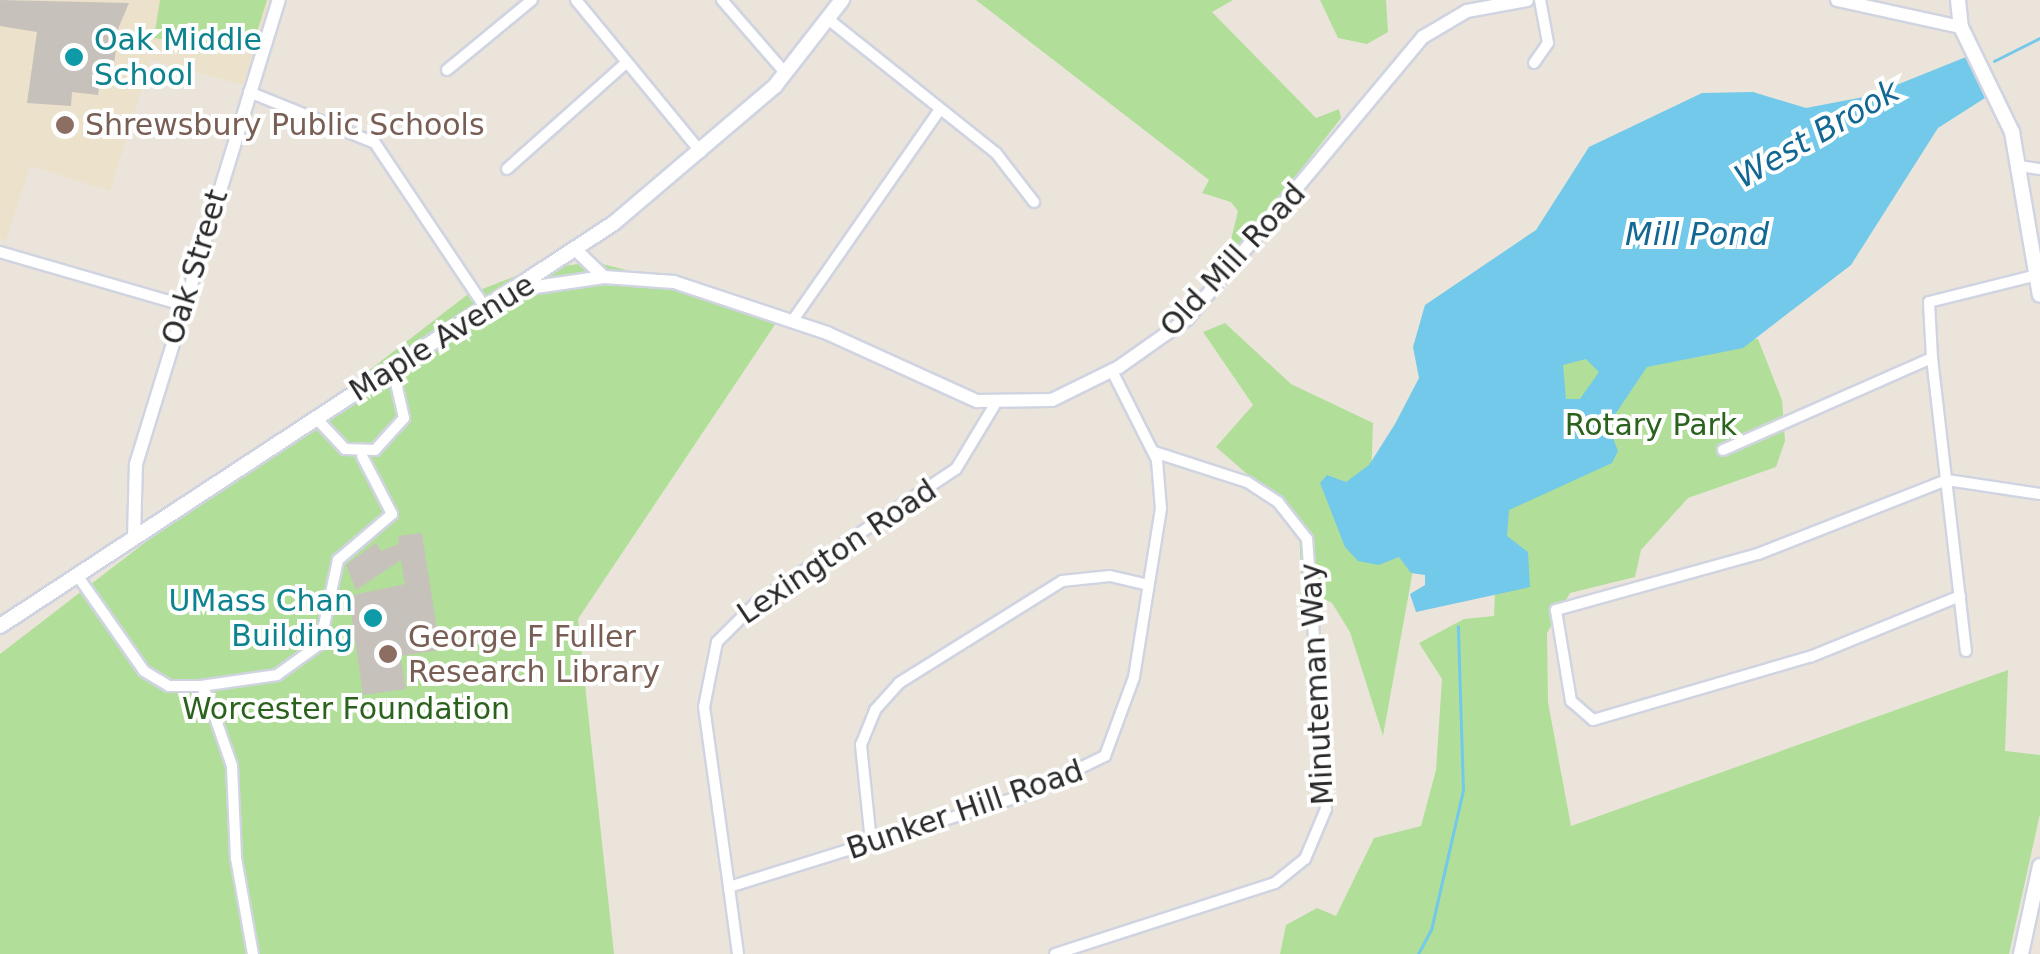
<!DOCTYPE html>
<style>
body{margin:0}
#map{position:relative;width:2040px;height:954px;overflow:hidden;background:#ebe4db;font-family:"DejaVu Sans",sans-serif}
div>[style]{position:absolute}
.education>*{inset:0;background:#ece1cb}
.green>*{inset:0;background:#b1df99}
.water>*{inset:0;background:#72c9e9}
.stream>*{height:2.5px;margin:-1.25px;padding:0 1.25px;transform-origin:1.25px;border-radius:1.25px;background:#72c9e9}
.building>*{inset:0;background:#c6c1bb}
.roads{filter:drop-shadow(2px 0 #d0d4e1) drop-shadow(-2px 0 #d0d4e1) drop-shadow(0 2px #d0d4e1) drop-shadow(0 -2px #d0d4e1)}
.minor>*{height:10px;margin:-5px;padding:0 5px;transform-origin:5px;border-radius:5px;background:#fff}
.tertiary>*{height:12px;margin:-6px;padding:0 6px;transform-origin:6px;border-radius:6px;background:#fff}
.secondary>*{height:14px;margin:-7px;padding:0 7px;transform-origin:7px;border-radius:7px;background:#fff}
.dots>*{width:28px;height:28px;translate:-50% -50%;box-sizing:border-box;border:5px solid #fff;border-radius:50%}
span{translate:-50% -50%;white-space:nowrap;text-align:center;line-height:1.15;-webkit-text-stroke:8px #fff;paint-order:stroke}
.culture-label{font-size:30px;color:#0d838f}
.left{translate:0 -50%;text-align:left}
.right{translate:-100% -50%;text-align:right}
.education-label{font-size:30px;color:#785e54}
.street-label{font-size:30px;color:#292929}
.park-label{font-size:30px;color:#2b621d}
.water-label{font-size:32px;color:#136793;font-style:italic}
</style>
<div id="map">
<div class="education">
<div style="clip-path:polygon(0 0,271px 0,243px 85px,151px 60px,110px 191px,30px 166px,6px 241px,0 239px)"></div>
</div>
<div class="green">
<div style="clip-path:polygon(160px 0,267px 0,251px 51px,154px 38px)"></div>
<div style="clip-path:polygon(976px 0,1233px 0,1212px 12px,1316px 118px,1339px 109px,1341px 118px,1239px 249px,1228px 252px,1238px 211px,1231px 202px,1202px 193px,1209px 180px)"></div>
<div style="clip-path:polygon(1320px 0,1386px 0,1388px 32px,1367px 44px,1338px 38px)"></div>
<div style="clip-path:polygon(595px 262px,784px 311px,578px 619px,614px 954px,0 954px,0 654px,467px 295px,531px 270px)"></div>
<div style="clip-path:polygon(1225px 323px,1291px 384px,1373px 423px,1369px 535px,1415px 559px,1383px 736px,1350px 632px,1332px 603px,1302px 589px,1299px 531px,1285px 507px,1216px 447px,1253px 405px,1203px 332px)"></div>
<div style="clip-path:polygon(1758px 339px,1782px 400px,1785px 441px,1776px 467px,1688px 498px,1641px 550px,1635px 577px,1570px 593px,1547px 633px,1548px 702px,1571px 826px,2008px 670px,2005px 751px,2040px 755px,2040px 814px,2009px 954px,1280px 954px,1286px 925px,1317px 908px,1336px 916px,1374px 838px,1421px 826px,1436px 770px,1442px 679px,1419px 643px,1464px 619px,1494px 616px,1498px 511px,1567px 402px,1550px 343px)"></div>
</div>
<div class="water">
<div style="clip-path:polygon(evenodd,1966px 57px,1985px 98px,1938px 128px,1851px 265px,1743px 348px,1647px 367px,1608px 425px,1618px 451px,1612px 463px,1509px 510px,1507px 536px,1528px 552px,1530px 587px,1416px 612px,1410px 594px,1425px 585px,1425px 575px,1411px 573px,1399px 557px,1379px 565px,1358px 561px,1345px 547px,1320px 483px,1327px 475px,1346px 482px,1369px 465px,1395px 424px,1419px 378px,1413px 347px,1425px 305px,1536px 230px,1589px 147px,1702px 93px,1753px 92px,1806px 108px,1869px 96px,1966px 57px,1586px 359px,1599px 372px,1580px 399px,1566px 399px,1563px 365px,1586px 359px)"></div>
</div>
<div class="stream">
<div style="left:1994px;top:61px;width:51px;rotate:-26.6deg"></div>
<div style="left:1418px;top:954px;width:27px;rotate:-62deg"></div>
<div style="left:1431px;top:930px;width:144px;rotate:-77.1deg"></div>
<div style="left:1463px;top:790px;width:163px;rotate:-91.8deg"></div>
</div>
<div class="building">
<div style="clip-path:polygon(0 0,129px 3px,109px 50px,116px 50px,114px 64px,102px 63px,98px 95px,72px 92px,71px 106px,27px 103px,37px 32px,0 26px)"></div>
<div style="clip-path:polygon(422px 533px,440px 650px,400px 656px,406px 689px,363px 695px,349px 596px,405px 584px,401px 560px,356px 590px,346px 565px,376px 543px,381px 551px,399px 544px,398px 536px)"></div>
</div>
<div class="roads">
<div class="minor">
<div style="left:576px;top:0;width:197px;rotate:50.6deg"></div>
<div style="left:722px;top:0;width:98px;rotate:49.1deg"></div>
<div style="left:828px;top:19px;width:215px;rotate:38.6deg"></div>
<div style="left:996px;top:153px;width:62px;rotate:52.2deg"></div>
<div style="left:1534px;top:63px;width:24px;rotate:-55deg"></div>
<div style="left:1548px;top:43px;width:44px;rotate:-100.5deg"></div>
<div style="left:447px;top:70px;width:110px;rotate:-39.5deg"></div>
<div style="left:249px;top:92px;width:136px;rotate:22deg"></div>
<div style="left:375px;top:143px;width:201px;rotate:56.2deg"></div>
<div style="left:2020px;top:166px;width:20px;rotate:9deg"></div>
<div style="left:507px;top:169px;width:158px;rotate:-41.7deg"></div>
<div style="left:0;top:252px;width:190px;rotate:16.2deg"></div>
<div style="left:793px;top:320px;width:254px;rotate:-55.1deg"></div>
<div style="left:1932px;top:358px;width:295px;rotate:83.4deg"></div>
<div style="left:316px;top:418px;width:42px;rotate:46.9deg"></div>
<div style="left:345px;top:449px;width:30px;rotate:2deg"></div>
<div style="left:375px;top:450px;width:43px;rotate:-47.8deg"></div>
<div style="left:404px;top:418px;width:49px;rotate:-102.9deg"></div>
<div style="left:1723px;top:450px;width:228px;rotate:-23.8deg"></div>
<div style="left:1932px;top:358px;width:56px;rotate:-93.1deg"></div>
<div style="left:1929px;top:302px;width:111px;rotate:-14deg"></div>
<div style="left:77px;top:575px;width:117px;rotate:55.1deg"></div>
<div style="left:144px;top:671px;width:29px;rotate:31deg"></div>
<div style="left:169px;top:686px;width:32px"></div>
<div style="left:201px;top:686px;width:13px;rotate:58deg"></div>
<div style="left:208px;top:697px;width:73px;rotate:70.8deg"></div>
<div style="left:232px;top:766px;width:92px;rotate:87.5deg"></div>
<div style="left:236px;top:858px;width:97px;rotate:80deg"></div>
<div style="left:1960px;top:596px;width:160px;rotate:157.9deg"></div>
<div style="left:1812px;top:656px;width:228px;rotate:163.7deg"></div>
<div style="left:1593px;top:720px;width:29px;rotate:-139deg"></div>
<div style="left:1571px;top:701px;width:92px;rotate:-99.4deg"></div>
<div style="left:1556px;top:610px;width:210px;rotate:-15.5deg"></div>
<div style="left:1758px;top:554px;width:203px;rotate:-21.4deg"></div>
<div style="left:1947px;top:480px;width:94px;rotate:8.6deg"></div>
<div style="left:201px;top:686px;width:77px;rotate:-8.2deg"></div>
<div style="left:277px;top:675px;width:53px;rotate:-35.8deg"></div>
<div style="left:320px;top:644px;width:86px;rotate:-77.9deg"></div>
<div style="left:338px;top:560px;width:71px;rotate:-40.4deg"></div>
<div style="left:392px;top:514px;width:65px;rotate:-117.3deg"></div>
<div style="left:871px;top:842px;width:98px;rotate:-95.9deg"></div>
<div style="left:861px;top:745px;width:38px;rotate:-68deg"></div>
<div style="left:875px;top:710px;width:36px;rotate:-48deg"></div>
<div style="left:899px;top:683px;width:192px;rotate:-32deg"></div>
<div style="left:1062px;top:581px;width:48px;rotate:-5.9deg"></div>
<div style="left:1110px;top:576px;width:39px;rotate:13deg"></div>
<div style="left:729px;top:887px;width:182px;rotate:-97.9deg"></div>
<div style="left:704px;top:707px;width:66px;rotate:-78.7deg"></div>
<div style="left:717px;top:642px;width:57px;rotate:-45deg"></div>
<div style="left:757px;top:602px;width:239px;rotate:-33.8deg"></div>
<div style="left:956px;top:469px;width:74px;rotate:-58.9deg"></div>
<div style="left:738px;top:954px;width:68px;rotate:-97.7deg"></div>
<div style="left:729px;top:887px;width:312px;rotate:-17.3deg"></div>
<div style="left:1027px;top:794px;width:87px;rotate:-26deg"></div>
<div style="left:1105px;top:756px;width:84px;rotate:-69.8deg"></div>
<div style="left:1134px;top:677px;width:170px;rotate:-80.9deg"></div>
<div style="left:1161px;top:509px;width:49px;rotate:-94.7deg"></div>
<div style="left:1157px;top:460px;width:100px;rotate:-116.8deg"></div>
<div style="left:1055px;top:954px;width:231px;rotate:-17.9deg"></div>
<div style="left:1275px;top:883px;width:38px;rotate:-39deg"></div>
<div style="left:1305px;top:859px;width:54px;rotate:-67.2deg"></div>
<div style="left:1326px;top:809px;width:271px;rotate:-94deg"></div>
<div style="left:1307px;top:539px;width:47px;rotate:-128.1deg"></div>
<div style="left:1278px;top:502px;width:37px;rotate:-147deg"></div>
<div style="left:1247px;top:482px;width:98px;rotate:-162.1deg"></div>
</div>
<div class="tertiary">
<div style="left:1837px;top:0;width:127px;rotate:12.3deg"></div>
<div style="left:577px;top:251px;width:37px;rotate:44deg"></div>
<div style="left:522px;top:289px;width:83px;rotate:-8.3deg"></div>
<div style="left:604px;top:277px;width:70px;rotate:4.1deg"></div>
<div style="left:674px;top:282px;width:161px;rotate:18.4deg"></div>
<div style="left:827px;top:333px;width:165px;rotate:24.4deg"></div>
<div style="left:977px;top:401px;width:75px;rotate:-0.8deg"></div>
<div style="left:1052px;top:400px;width:75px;rotate:-26.2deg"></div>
<div style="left:1119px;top:367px;width:83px;rotate:-35.2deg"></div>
<div style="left:1187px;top:319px;width:368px;rotate:-50.1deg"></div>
<div style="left:1423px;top:37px;width:51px;rotate:-30.6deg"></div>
<div style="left:1467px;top:11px;width:61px;rotate:-10.4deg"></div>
<div style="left:134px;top:538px;width:74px;rotate:-88.5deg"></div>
<div style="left:136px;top:464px;width:486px;rotate:-72.9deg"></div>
</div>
<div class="secondary">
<div style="left:1958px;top:0;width:27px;rotate:84deg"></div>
<div style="left:1961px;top:27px;width:117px;rotate:64.1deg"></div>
<div style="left:2012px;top:132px;width:165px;rotate:80.3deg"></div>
<div style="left:0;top:626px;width:734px;rotate:-33.28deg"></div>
<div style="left:614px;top:223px;width:211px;rotate:-40.4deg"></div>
<div style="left:775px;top:86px;width:109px;rotate:-52.1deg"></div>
<div style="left:2021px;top:954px;width:90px;rotate:-77.8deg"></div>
</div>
</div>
<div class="dots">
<div style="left:74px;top:57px;background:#0f9aa8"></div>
<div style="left:65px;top:125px;background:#8d6e63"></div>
<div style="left:373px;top:618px;background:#0f9aa8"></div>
<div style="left:388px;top:654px;background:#8d6e63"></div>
</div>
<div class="culture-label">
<span class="left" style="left:94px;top:57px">Oak Middle<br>School</span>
<span class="right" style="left:353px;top:618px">UMass Chan<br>Building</span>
</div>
<div class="education-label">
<span class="left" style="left:85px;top:125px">Shrewsbury Public Schools</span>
<span class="left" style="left:408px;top:654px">George F Fuller<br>Research Library</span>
</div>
<div class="street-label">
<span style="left:1233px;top:260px;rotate:-47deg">Old Mill Road</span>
<span style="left:195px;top:267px;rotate:-73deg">Oak Street</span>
<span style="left:442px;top:338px;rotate:-32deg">Maple Avenue</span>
<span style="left:837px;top:552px;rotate:-34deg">Lexington Road</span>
<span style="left:1317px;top:684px;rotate:-93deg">Minuteman Way</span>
<span style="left:965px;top:810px;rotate:-19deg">Bunker Hill Road</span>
</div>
<div class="park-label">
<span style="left:1651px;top:425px">Rotary Park</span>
<span style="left:346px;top:709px">Worcester Foundation</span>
</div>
<div class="water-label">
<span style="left:1817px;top:134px;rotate:-30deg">West Brook</span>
<span style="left:1697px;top:234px">Mill Pond</span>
</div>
</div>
